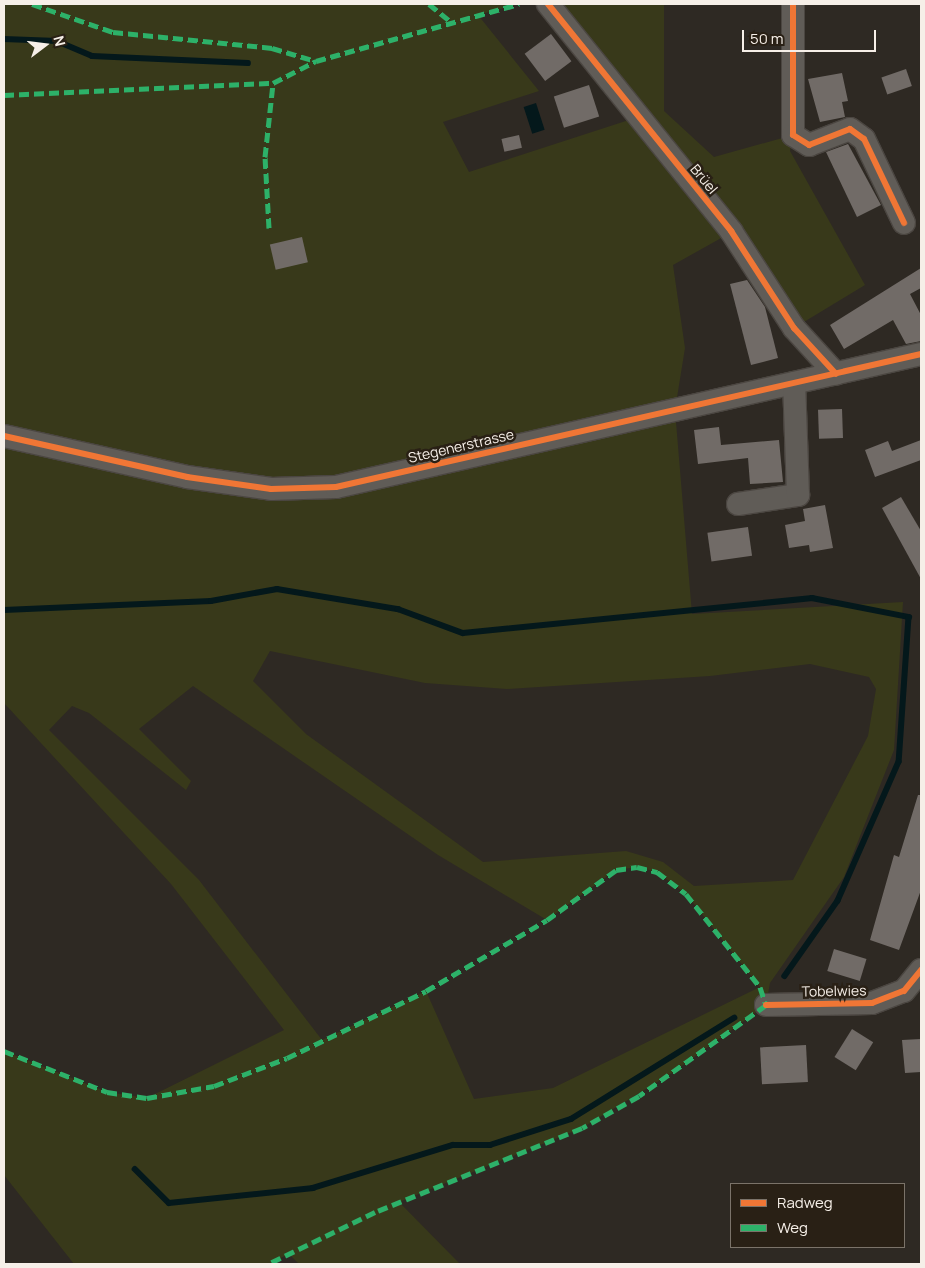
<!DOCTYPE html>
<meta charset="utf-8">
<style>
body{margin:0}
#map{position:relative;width:925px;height:1268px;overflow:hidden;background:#2e2923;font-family:Manrope,sans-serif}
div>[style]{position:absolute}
.green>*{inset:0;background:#38391a}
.water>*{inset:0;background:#04181b;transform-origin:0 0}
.stream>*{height:5.5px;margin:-2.75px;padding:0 2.75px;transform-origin:2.75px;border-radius:2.75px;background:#04181b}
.building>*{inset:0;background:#716b67;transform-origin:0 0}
.roads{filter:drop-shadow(1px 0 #4b4641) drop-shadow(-1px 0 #4b4641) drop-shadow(0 1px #4b4641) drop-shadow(0 -1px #4b4641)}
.minor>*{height:22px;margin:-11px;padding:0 11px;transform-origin:11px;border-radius:11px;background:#605c57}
.quiet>*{height:5px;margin-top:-2.5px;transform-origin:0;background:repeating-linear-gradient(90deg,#2db169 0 10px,transparent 0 15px)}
.cycleway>*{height:6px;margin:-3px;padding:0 3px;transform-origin:3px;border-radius:3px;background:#f07635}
span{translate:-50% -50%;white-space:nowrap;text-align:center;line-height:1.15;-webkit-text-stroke:5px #292015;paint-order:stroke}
.street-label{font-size:14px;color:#f6efe8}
.frame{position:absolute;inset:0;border:5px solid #f6efe8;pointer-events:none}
.legend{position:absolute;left:730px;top:1183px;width:175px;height:65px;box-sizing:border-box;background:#292015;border:1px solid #7b7369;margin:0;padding:6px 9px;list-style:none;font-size:15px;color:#f6efe8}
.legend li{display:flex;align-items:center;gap:10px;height:25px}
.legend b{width:25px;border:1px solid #7b7369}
.north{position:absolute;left:20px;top:20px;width:50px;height:50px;-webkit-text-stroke:4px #292015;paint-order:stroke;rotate:75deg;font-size:14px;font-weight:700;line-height:20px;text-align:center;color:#f6efe8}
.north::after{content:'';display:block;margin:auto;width:18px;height:22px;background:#f6efe8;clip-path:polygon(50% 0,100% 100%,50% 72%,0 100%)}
.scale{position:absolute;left:742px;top:30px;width:134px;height:22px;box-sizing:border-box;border:2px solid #f6efe8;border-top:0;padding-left:6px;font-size:15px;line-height:18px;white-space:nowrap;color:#f6efe8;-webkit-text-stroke:4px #292015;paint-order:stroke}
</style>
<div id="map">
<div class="green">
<div style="clip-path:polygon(evenodd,4px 4px,519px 4px,478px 15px,539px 91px,443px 122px,469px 172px,635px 118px,548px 4px,664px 4px,664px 111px,714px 157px,793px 135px,790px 151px,865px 285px,794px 328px,732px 232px,673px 265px,685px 348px,675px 410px,692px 614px,903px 602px,894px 750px,844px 877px,770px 983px,766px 1005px,672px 1073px,582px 1128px,399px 1202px,460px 1264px,299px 1264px,289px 1254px,268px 1264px,74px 1264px,4px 1175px,4px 1051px,107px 1092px,147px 1098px,284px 1030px,171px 884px,4px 703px,4px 4px,270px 651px,425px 683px,507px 689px,710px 676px,810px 664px,869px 677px,876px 689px,868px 736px,793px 880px,694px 886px,663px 862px,626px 851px,483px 862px,306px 734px,253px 681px,270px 651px,4px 4px,193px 686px,438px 855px,547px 920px,616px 870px,637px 867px,657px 872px,686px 894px,760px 987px,553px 1088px,474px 1099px,426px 991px,322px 1040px,199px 880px,49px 730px,72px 706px,89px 713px,186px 790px,191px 781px,139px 729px,193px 686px)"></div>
</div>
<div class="water">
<div style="left:536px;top:103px;width:28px;height:13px;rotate:72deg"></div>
</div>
<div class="stream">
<div style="left:4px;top:39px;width:53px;rotate:2.2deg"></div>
<div style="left:57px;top:41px;width:38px;rotate:23deg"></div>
<div style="left:92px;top:56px;width:156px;rotate:2.6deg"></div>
<div style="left:4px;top:610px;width:207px;rotate:-2.5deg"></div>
<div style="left:211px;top:601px;width:67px;rotate:-10.3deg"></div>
<div style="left:277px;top:589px;width:123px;rotate:9.4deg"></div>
<div style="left:398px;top:609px;width:69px;rotate:20.3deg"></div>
<div style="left:463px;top:633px;width:351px;rotate:-5.7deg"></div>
<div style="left:812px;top:598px;width:99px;rotate:11.1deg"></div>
<div style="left:909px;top:617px;width:145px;rotate:93.9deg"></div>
<div style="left:899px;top:762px;width:152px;rotate:113.7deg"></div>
<div style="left:838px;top:901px;width:92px;rotate:125.2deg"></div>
<div style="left:135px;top:1169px;width:48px;rotate:45deg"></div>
<div style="left:169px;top:1203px;width:145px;rotate:-5.9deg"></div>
<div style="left:313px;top:1188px;width:146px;rotate:-17.1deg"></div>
<div style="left:453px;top:1145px;width:37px"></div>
<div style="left:490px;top:1145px;width:85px;rotate:-17.8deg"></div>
<div style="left:571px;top:1119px;width:192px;rotate:-31.8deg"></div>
</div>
<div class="building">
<div style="left:551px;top:34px;width:34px;height:33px;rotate:53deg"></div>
<div style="left:906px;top:69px;width:18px;height:26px;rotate:71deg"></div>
<div style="clip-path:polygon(842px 73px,848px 101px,842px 102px,845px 117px,820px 122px,808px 79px)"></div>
<div style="left:589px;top:85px;width:33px;height:37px;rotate:72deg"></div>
<div style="left:519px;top:135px;width:13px;height:18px;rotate:77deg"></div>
<div style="clip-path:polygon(848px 144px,881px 205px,857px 217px,826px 152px)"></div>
<div style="left:302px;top:237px;width:26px;height:33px;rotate:77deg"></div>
<div style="clip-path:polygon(921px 268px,921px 288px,910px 294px,921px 315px,921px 341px,906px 344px,893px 320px,844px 349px,830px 325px)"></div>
<div style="clip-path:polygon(747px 280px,765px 307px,778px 358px,751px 365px,730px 284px)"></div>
<div style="left:842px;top:409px;width:29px;height:24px;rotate:88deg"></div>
<div style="clip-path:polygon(719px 427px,721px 445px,779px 440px,783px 482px,750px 484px,748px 458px,698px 464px,694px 430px)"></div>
<div style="clip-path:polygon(921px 440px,921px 460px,875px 477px,865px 450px,888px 441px,892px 451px)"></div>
<div style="clip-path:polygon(901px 497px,921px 531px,921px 579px,882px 508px)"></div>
<div style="clip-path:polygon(825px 505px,833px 548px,810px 552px,809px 545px,789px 548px,785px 525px,805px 521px,803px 509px)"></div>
<div style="left:748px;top:527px;width:29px;height:41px;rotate:82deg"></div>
<div style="clip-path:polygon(918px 795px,921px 795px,921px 890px,899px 950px,870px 940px,894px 855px,899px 857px)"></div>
<div style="left:834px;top:949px;width:34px;height:23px;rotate:17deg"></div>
<div style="left:852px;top:1029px;width:25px;height:33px;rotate:32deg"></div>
<div style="clip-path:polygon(921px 1039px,921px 1072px,905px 1073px,902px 1040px)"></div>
<div style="left:806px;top:1045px;width:37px;height:46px;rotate:87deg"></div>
</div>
<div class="roads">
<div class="minor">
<div style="left:548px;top:4px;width:292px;rotate:51.1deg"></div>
<div style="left:731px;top:231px;width:116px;rotate:57deg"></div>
<div style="left:794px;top:328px;width:62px;rotate:47.6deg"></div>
<div style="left:793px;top:4px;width:131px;rotate:90deg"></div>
<div style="left:793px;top:135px;width:19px;rotate:32deg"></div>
<div style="left:809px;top:145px;width:44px;rotate:-21.3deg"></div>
<div style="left:850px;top:129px;width:17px;rotate:36deg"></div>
<div style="left:864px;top:139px;width:93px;rotate:64.5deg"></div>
<div style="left:4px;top:436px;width:188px;rotate:12.6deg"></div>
<div style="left:187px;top:477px;width:85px;rotate:8.1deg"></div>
<div style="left:271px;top:489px;width:65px;rotate:-1.8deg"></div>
<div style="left:336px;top:487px;width:600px;rotate:-12.81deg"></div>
<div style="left:738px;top:504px;width:61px;rotate:-8.5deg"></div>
<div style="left:798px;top:495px;width:112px;rotate:-92deg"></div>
<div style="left:766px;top:1005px;width:106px;rotate:-1.1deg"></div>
<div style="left:872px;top:1003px;width:34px;rotate:-21deg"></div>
<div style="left:904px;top:991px;width:27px;rotate:-51deg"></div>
</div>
</div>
<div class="quiet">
<div style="left:32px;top:4px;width:86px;rotate:19.1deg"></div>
<div style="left:113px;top:32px;width:160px;rotate:5.7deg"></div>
<div style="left:272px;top:48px;width:46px;rotate:16.5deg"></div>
<div style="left:429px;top:4px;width:28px;rotate:39deg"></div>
<div style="left:4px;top:95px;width:269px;rotate:-2.6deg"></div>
<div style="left:269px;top:228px;width:71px;rotate:-93.2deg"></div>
<div style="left:265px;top:157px;width:74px;rotate:-83.8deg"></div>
<div style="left:273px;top:83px;width:48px;rotate:-27.1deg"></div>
<div style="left:316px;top:61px;width:211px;rotate:-15.7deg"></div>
<div style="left:4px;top:1051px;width:111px;rotate:21.7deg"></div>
<div style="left:107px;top:1092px;width:40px;rotate:8.5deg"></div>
<div style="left:147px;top:1098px;width:68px;rotate:-10.2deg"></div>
<div style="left:214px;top:1086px;width:78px;rotate:-21deg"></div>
<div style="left:287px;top:1058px;width:154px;rotate:-25.7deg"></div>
<div style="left:426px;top:991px;width:140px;rotate:-30.4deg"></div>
<div style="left:547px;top:920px;width:85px;rotate:-35.9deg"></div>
<div style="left:616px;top:870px;width:21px;rotate:-8deg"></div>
<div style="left:637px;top:867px;width:21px;rotate:14deg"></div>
<div style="left:657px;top:872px;width:36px;rotate:37deg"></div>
<div style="left:686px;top:894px;width:119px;rotate:51.5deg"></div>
<div style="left:760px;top:987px;width:19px;rotate:72deg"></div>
<div style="left:766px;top:1005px;width:156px;rotate:144.4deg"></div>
<div style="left:639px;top:1096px;width:65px;rotate:150.7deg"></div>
<div style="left:582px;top:1128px;width:223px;rotate:157.9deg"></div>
<div style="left:375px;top:1212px;width:119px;rotate:154.1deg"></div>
</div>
<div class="cycleway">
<div style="left:548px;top:4px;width:292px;rotate:51.1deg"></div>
<div style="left:731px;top:231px;width:116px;rotate:57deg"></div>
<div style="left:794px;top:328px;width:62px;rotate:47.6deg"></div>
<div style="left:793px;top:4px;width:131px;rotate:90deg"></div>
<div style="left:793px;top:135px;width:19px;rotate:32deg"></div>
<div style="left:809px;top:145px;width:44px;rotate:-21.3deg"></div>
<div style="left:850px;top:129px;width:17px;rotate:36deg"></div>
<div style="left:864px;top:139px;width:93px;rotate:64.5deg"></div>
<div style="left:4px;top:436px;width:188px;rotate:12.6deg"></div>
<div style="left:187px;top:477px;width:85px;rotate:8.1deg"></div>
<div style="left:271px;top:489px;width:65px;rotate:-1.8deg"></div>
<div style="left:336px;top:487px;width:600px;rotate:-12.81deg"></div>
<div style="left:766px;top:1005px;width:106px;rotate:-1.1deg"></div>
<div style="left:872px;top:1003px;width:34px;rotate:-21deg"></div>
<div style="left:904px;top:991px;width:27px;rotate:-51deg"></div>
</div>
<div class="street-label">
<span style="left:704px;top:179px;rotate:50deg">Brüel</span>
<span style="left:461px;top:446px;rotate:-13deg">Stegenerstrasse</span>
<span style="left:834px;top:991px;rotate:-1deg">Tobelwies</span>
</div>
<div class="frame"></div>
<ul class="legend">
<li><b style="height:6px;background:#f07635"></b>Radweg</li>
<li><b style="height:6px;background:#2db169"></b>Weg</li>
</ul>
<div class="north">N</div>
<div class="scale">50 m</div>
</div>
